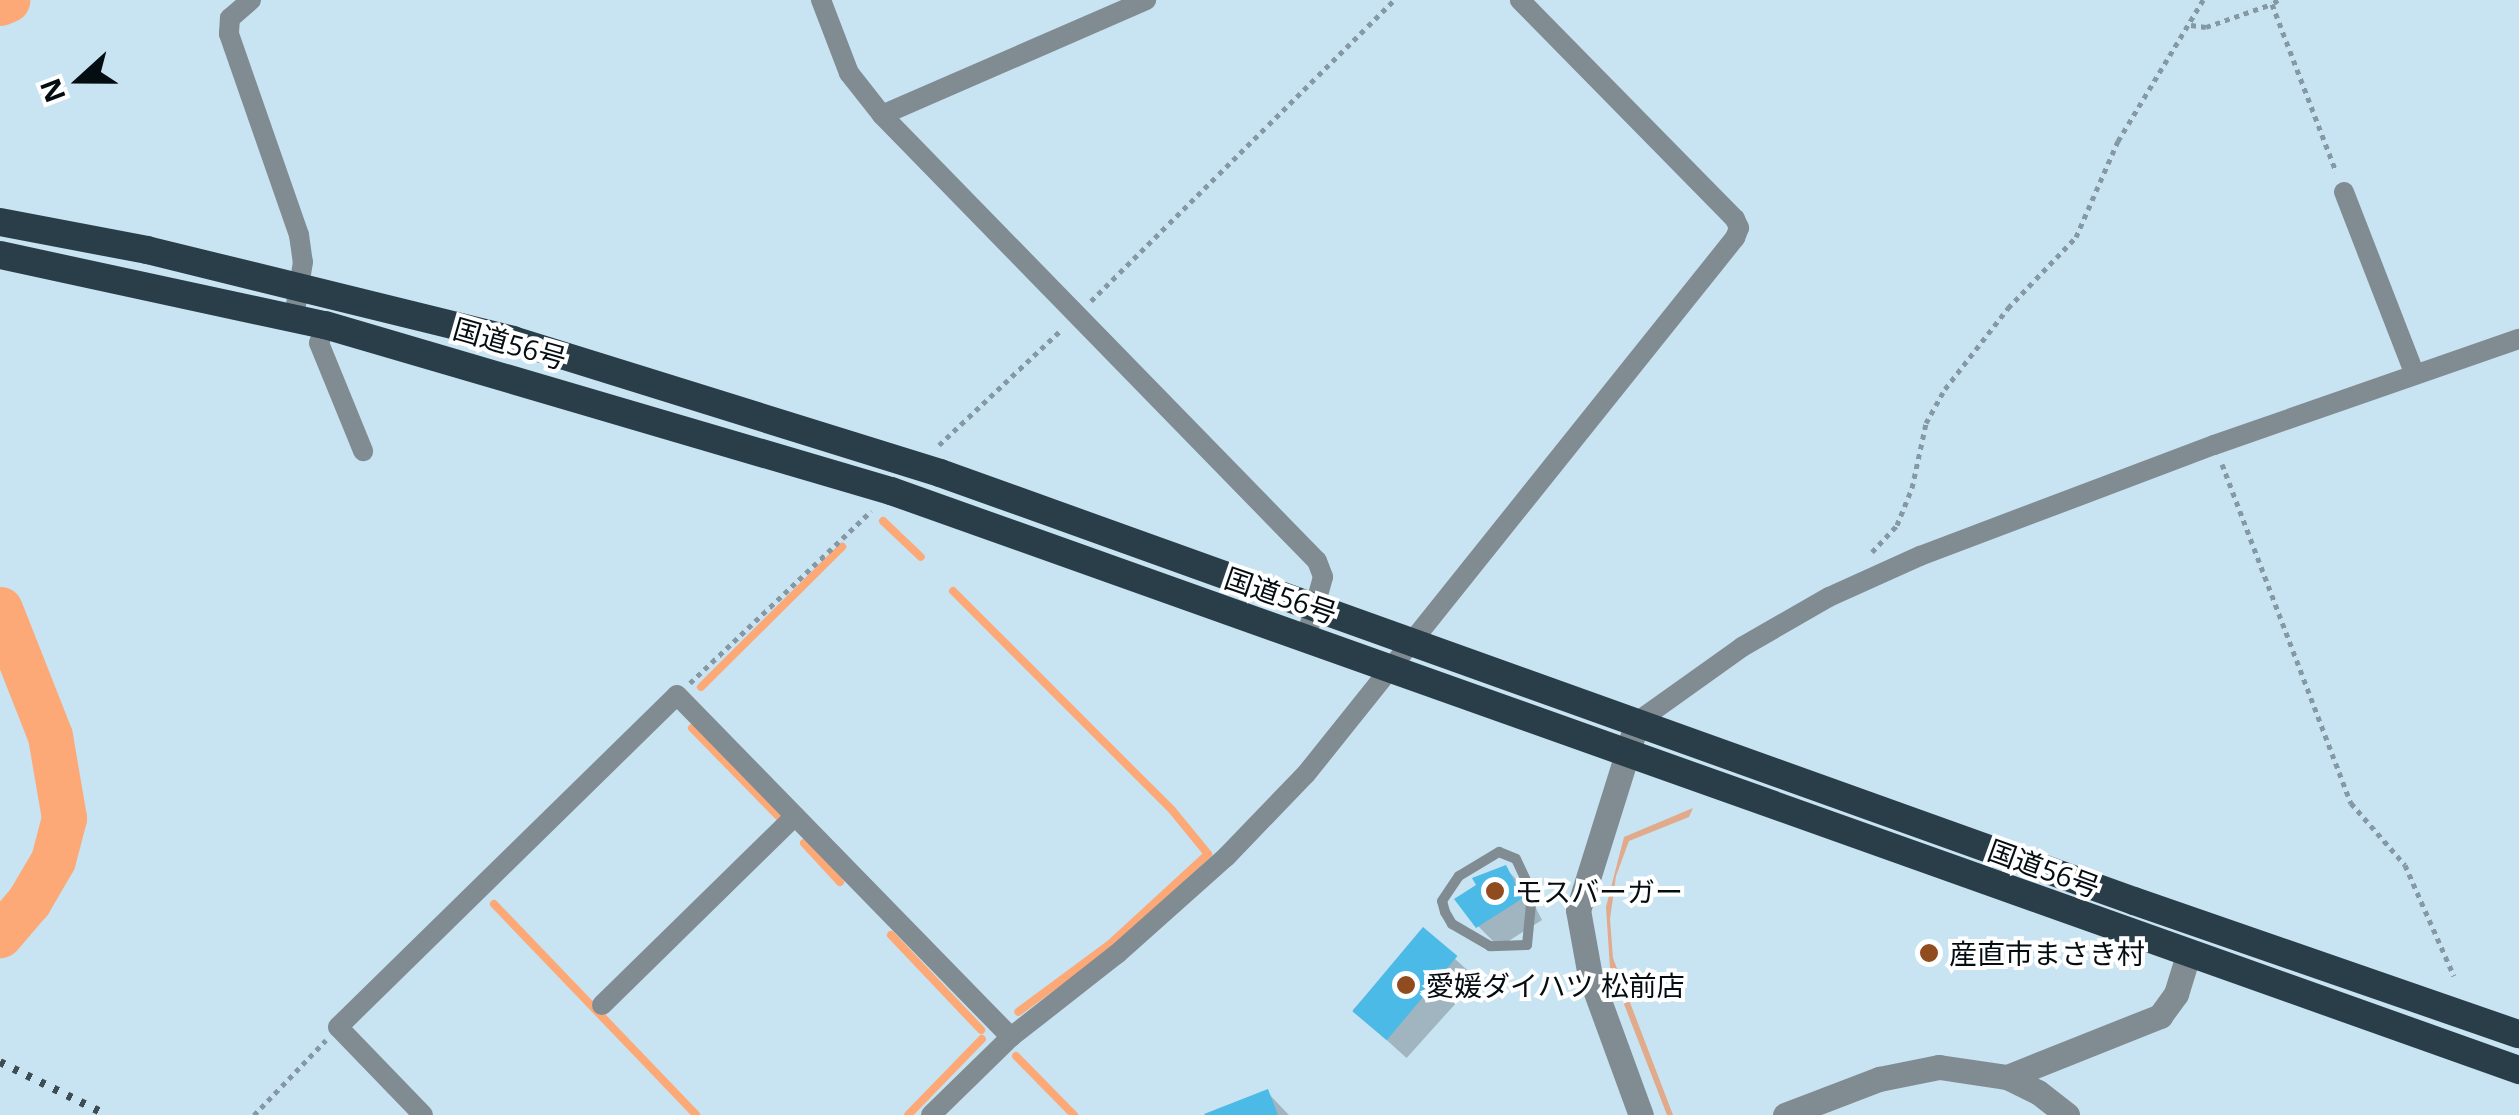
<!DOCTYPE html>
<meta charset="utf-8">
<style>
body{margin:0}
#map{position:relative;width:2519px;height:1115px;overflow:hidden;background:#c8e3f1;font-family:"Open Sans","Noto Sans JP",sans-serif}
div>[style]{position:absolute}
.green>*{inset:0;background:#e0aa8b}
.shadow>*{inset:0;background:#0003;transform-origin:0 0}
.stream>*{height:8px;margin:-4px;padding:0 4px;transform-origin:4px;border-radius:4px;background:#fca977}
.river>*{height:45px;margin:-22.5px;padding:0 22.5px;transform-origin:22.5px;border-radius:22.5px;background:#fca977}
.building>*{inset:0;background:#4cbae7;transform-origin:0 0}
.path>*{height:5px;margin-top:-2.5px;transform-origin:0;background:repeating-linear-gradient(90deg,#8499a4 0 5px,transparent 0 10px)}
.service>*{height:10px;margin:-5px;padding:0 5px;transform-origin:5px;border-radius:5px;background:#818c92}
.minor>*{height:20px;margin:-10px;padding:0 10px;transform-origin:10px;border-radius:10px;background:#818c92}
.tertiary>*{height:25px;margin:-12.5px;padding:0 12.5px;transform-origin:12.5px;border-radius:12.5px;background:#818c92}
.trunk>*{height:28px;margin:-14px;padding:0 14px;transform-origin:14px;border-radius:14px;background:#293e49}
.rail>*{height:8px;margin-top:-4px;transform-origin:0;background:repeating-linear-gradient(90deg,#3e4d54 0 5px,transparent 0 15px)}
.dots>*{width:28px;height:28px;translate:-50% -50%;box-sizing:border-box;border:5px solid #fff;border-radius:50%}
span{translate:-50% -50%;white-space:nowrap;text-align:center;line-height:1.15;-webkit-text-stroke:8px #fff;paint-order:stroke}
.street-label{font-size:28px;color:#040d11}
.poi-label{font-size:28px;color:#040d11}
.left{translate:0 -50%;text-align:left}
.north{position:absolute;left:30px;top:30px;width:100px;height:100px;-webkit-text-stroke:8px #fff;paint-order:stroke;rotate:249deg;font-size:28px;font-weight:700;line-height:40px;text-align:center;color:#040d11}
.north::after{content:'';display:block;margin:auto;width:35px;height:45px;background:#040d11;clip-path:polygon(50% 0,100% 100%,50% 72%,0 100%)}
</style>
<div id="map">
<div class="green">
<div style="clip-path:polygon(1693px 808px,1689px 817px,1629px 841px,1616px 876px,1610px 919px,1613px 958px,1673px 1115px,1667px 1115px,1610px 968px,1606px 907px,1624px 837px)"></div>
</div>
<div class="shadow">
<div style="clip-path:polygon(1505px 868px,1526px 889px,1542px 920px,1499px 947px,1478px 926px,1480px 886px,1476px 879px)"></div>
<div style="left:1424px;top:931px;width:72px;height:106px;rotate:42deg"></div>
<div style="clip-path:polygon(1267px 1092px,1289px 1115px,1217px 1115px)"></div>
</div>
<div class="stream">
<div style="left:883px;top:521px;width:52px;rotate:43.5deg"></div>
<div style="left:953px;top:591px;width:310px;rotate:45deg"></div>
<div style="left:1172px;top:810px;width:57px;rotate:50.7deg"></div>
<div style="left:1208px;top:854px;width:133px;rotate:137.4deg"></div>
<div style="left:1110px;top:944px;width:114px;rotate:143.5deg"></div>
<div style="left:701px;top:687px;width:199px;rotate:-44.8deg"></div>
<div style="left:692px;top:728px;width:127px;rotate:45.6deg"></div>
<div style="left:804px;top:843px;width:53px;rotate:47.3deg"></div>
<div style="left:494px;top:904px;width:292px;rotate:46.2deg"></div>
<div style="left:891px;top:935px;width:131px;rotate:46.5deg"></div>
<div style="left:1016px;top:1056px;width:83px;rotate:45.5deg"></div>
<div style="left:908px;top:1115px;width:106px;rotate:-45.8deg"></div>
</div>
<div class="river">
<div style="left:0;top:3px;width:8px;rotate:-23deg"></div>
<div style="left:0;top:609px;width:136px;rotate:68.5deg"></div>
<div style="left:50px;top:736px;width:83px;rotate:80.3deg"></div>
<div style="left:64px;top:818px;width:43px;rotate:104.7deg"></div>
<div style="left:53px;top:860px;width:48px;rotate:120.3deg"></div>
<div style="left:29px;top:901px;width:45px;rotate:130.5deg"></div>
</div>
<div class="building">
<div style="clip-path:polygon(1506px 865px,1523px 898px,1476px 928px,1454px 899px,1476px 885px,1472px 878px)"></div>
<div style="left:1423px;top:927px;width:45px;height:110px;rotate:40deg"></div>
<div style="clip-path:polygon(1268px 1089px,1278px 1115px,1205px 1115px,1204px 1114px)"></div>
</div>
<div class="path">
<div style="left:2278px;top:0;width:7px;rotate:146deg"></div>
<div style="left:2272px;top:4px;width:180px;rotate:69.1deg"></div>
<div style="left:2191px;top:25px;width:15px;rotate:8deg"></div>
<div style="left:2206px;top:27px;width:70px;rotate:-19.2deg"></div>
<div style="left:1091px;top:301px;width:427px;rotate:-44.8deg"></div>
<div style="left:939px;top:445px;width:169px;rotate:-43.3deg"></div>
<div style="left:2222px;top:464px;width:363px;rotate:69.2deg"></div>
<div style="left:2351px;top:803px;width:82px;rotate:48.9deg"></div>
<div style="left:2405px;top:865px;width:121px;rotate:66.2deg"></div>
<div style="left:1872px;top:552px;width:37px;rotate:-47deg"></div>
<div style="left:1897px;top:525px;width:40px;rotate:-68deg"></div>
<div style="left:1912px;top:488px;width:66px;rotate:-77.8deg"></div>
<div style="left:1926px;top:423px;width:39px;rotate:-61deg"></div>
<div style="left:1945px;top:389px;width:103px;rotate:-52.1deg"></div>
<div style="left:2008px;top:308px;width:98px;rotate:-46.2deg"></div>
<div style="left:2076px;top:237px;width:105px;rotate:-66.4deg"></div>
<div style="left:2118px;top:141px;width:165px;rotate:-58.9deg"></div>
<div style="left:690px;top:683px;width:250px;rotate:-43.5deg"></div>
<div style="left:254px;top:1115px;width:104px;rotate:-46.2deg"></div>
</div>
<div class="service">
<div style="left:1499px;top:852px;width:18px;rotate:22deg"></div>
<div style="left:1516px;top:859px;width:38px;rotate:65deg"></div>
<div style="left:1532px;top:894px;width:51px;rotate:95.6deg"></div>
<div style="left:1527px;top:945px;width:37px;rotate:178deg"></div>
<div style="left:1490px;top:946px;width:44px;rotate:-149.9deg"></div>
<div style="left:1452px;top:924px;width:14px;rotate:-120deg"></div>
<div style="left:1445px;top:912px;width:11px;rotate:-105deg"></div>
<div style="left:1442px;top:901px;width:30px;rotate:-56deg"></div>
<div style="left:1459px;top:876px;width:47px;rotate:-31deg"></div>
</div>
<div class="minor">
<div style="left:251px;top:0;width:28px;rotate:139deg"></div>
<div style="left:230px;top:18px;width:16px;rotate:94deg"></div>
<div style="left:229px;top:34px;width:213px;rotate:70.8deg"></div>
<div style="left:299px;top:235px;width:27px;rotate:82deg"></div>
<div style="left:303px;top:262px;width:56px;rotate:99.3deg"></div>
<div style="left:821px;top:0;width:78px;rotate:69deg"></div>
<div style="left:849px;top:73px;width:53px;rotate:51.8deg"></div>
<div style="left:882px;top:115px;width:623px;rotate:45.72deg"></div>
<div style="left:1317px;top:561px;width:17px;rotate:69deg"></div>
<div style="left:1323px;top:577px;width:63px;rotate:105.6deg"></div>
<div style="left:882px;top:115px;width:288px;rotate:-23.5deg"></div>
<div style="left:2344px;top:192px;width:196px;rotate:68.8deg"></div>
<div style="left:325px;top:325px;width:19px;rotate:108deg"></div>
<div style="left:319px;top:343px;width:117px;rotate:67.8deg"></div>
<div style="left:1637px;top:722px;width:129px;rotate:-35.5deg"></div>
<div style="left:1742px;top:647px;width:100px;rotate:-29.9deg"></div>
<div style="left:1829px;top:597px;width:100px;rotate:-24.3deg"></div>
<div style="left:1920px;top:556px;width:314px;rotate:-20.7deg"></div>
<div style="left:2214px;top:445px;width:323px;rotate:-19.2deg"></div>
<div style="left:602px;top:1005px;width:270px;rotate:-44.4deg"></div>
<div style="left:423px;top:1115px;width:122px;rotate:-134deg"></div>
<div style="left:338px;top:1027px;width:474px;rotate:-44.4deg"></div>
<div style="left:677px;top:695px;width:478px;rotate:45.7deg"></div>
<div style="left:931px;top:1115px;width:112px;rotate:-44.3deg"></div>
<div style="left:1011px;top:1037px;width:135px;rotate:-38.1deg"></div>
<div style="left:1117px;top:954px;width:146px;rotate:-41.7deg"></div>
<div style="left:1226px;top:857px;width:115px;rotate:-46.1deg"></div>
<div style="left:1306px;top:774px;width:687px;rotate:-51.33deg"></div>
<div style="left:1735px;top:238px;width:11px;rotate:-68deg"></div>
<div style="left:1739px;top:228px;width:10px;rotate:-114deg"></div>
<div style="left:1735px;top:219px;width:307px;rotate:-134.5deg"></div>
</div>
<div class="tertiary">
<div style="left:1637px;top:722px;width:197px;rotate:107.4deg"></div>
<div style="left:1578px;top:910px;width:67px;rotate:79.7deg"></div>
<div style="left:1590px;top:976px;width:148px;rotate:69.9deg"></div>
<div style="left:2007px;top:1077px;width:165px;rotate:-21.7deg"></div>
<div style="left:2160px;top:1016px;width:27px;rotate:-54deg"></div>
<div style="left:2176px;top:994px;width:41px;rotate:-72.9deg"></div>
<div style="left:1785px;top:1115px;width:101px;rotate:-21deg"></div>
<div style="left:1879px;top:1079px;width:61px;rotate:-11.3deg"></div>
<div style="left:1939px;top:1067px;width:69px;rotate:8.4deg"></div>
<div style="left:2007px;top:1077px;width:34px;rotate:26deg"></div>
<div style="left:2038px;top:1092px;width:37px;rotate:38deg"></div>
</div>
<div class="trunk">
<div style="left:0;top:222px;width:150px;rotate:10.8deg"></div>
<div style="left:147px;top:250px;width:377px;rotate:13.8deg"></div>
<div style="left:513px;top:340px;width:447px;rotate:17.3deg"></div>
<div style="left:940px;top:473px;width:1268px;rotate:19.72deg"></div>
<div style="left:2134px;top:901px;width:407px;rotate:19.1deg"></div>
<div style="left:0;top:255px;width:332px;rotate:12.2deg"></div>
<div style="left:325px;top:325px;width:590px;rotate:16.35deg"></div>
<div style="left:891px;top:491px;width:1728px;rotate:19.58deg"></div>
</div>
<div class="rail">
<div style="left:0;top:1062px;width:119px;rotate:26.4deg"></div>
</div>
<div class="dots">
<div style="left:1495px;top:891px;background:#904c1e"></div>
<div style="left:1929px;top:953px;background:#904c1e"></div>
<div style="left:1406px;top:985px;background:#904c1e"></div>
</div>
<div class="street-label">
<span style="left:510px;top:343px;rotate:16deg">国道56号</span>
<span style="left:1281px;top:595px;rotate:19deg">国道56号</span>
<span style="left:2044px;top:868px;rotate:20deg">国道56号</span>
</div>
<div class="poi-label">
<span class="left" style="left:1515px;top:891px">モスバーガー</span>
<span class="left" style="left:1949px;top:953px">産直市まさき村</span>
<span class="left" style="left:1426px;top:985px">愛媛ダイハツ 松前店</span>
</div>
<div class="north">N</div>
</div>
